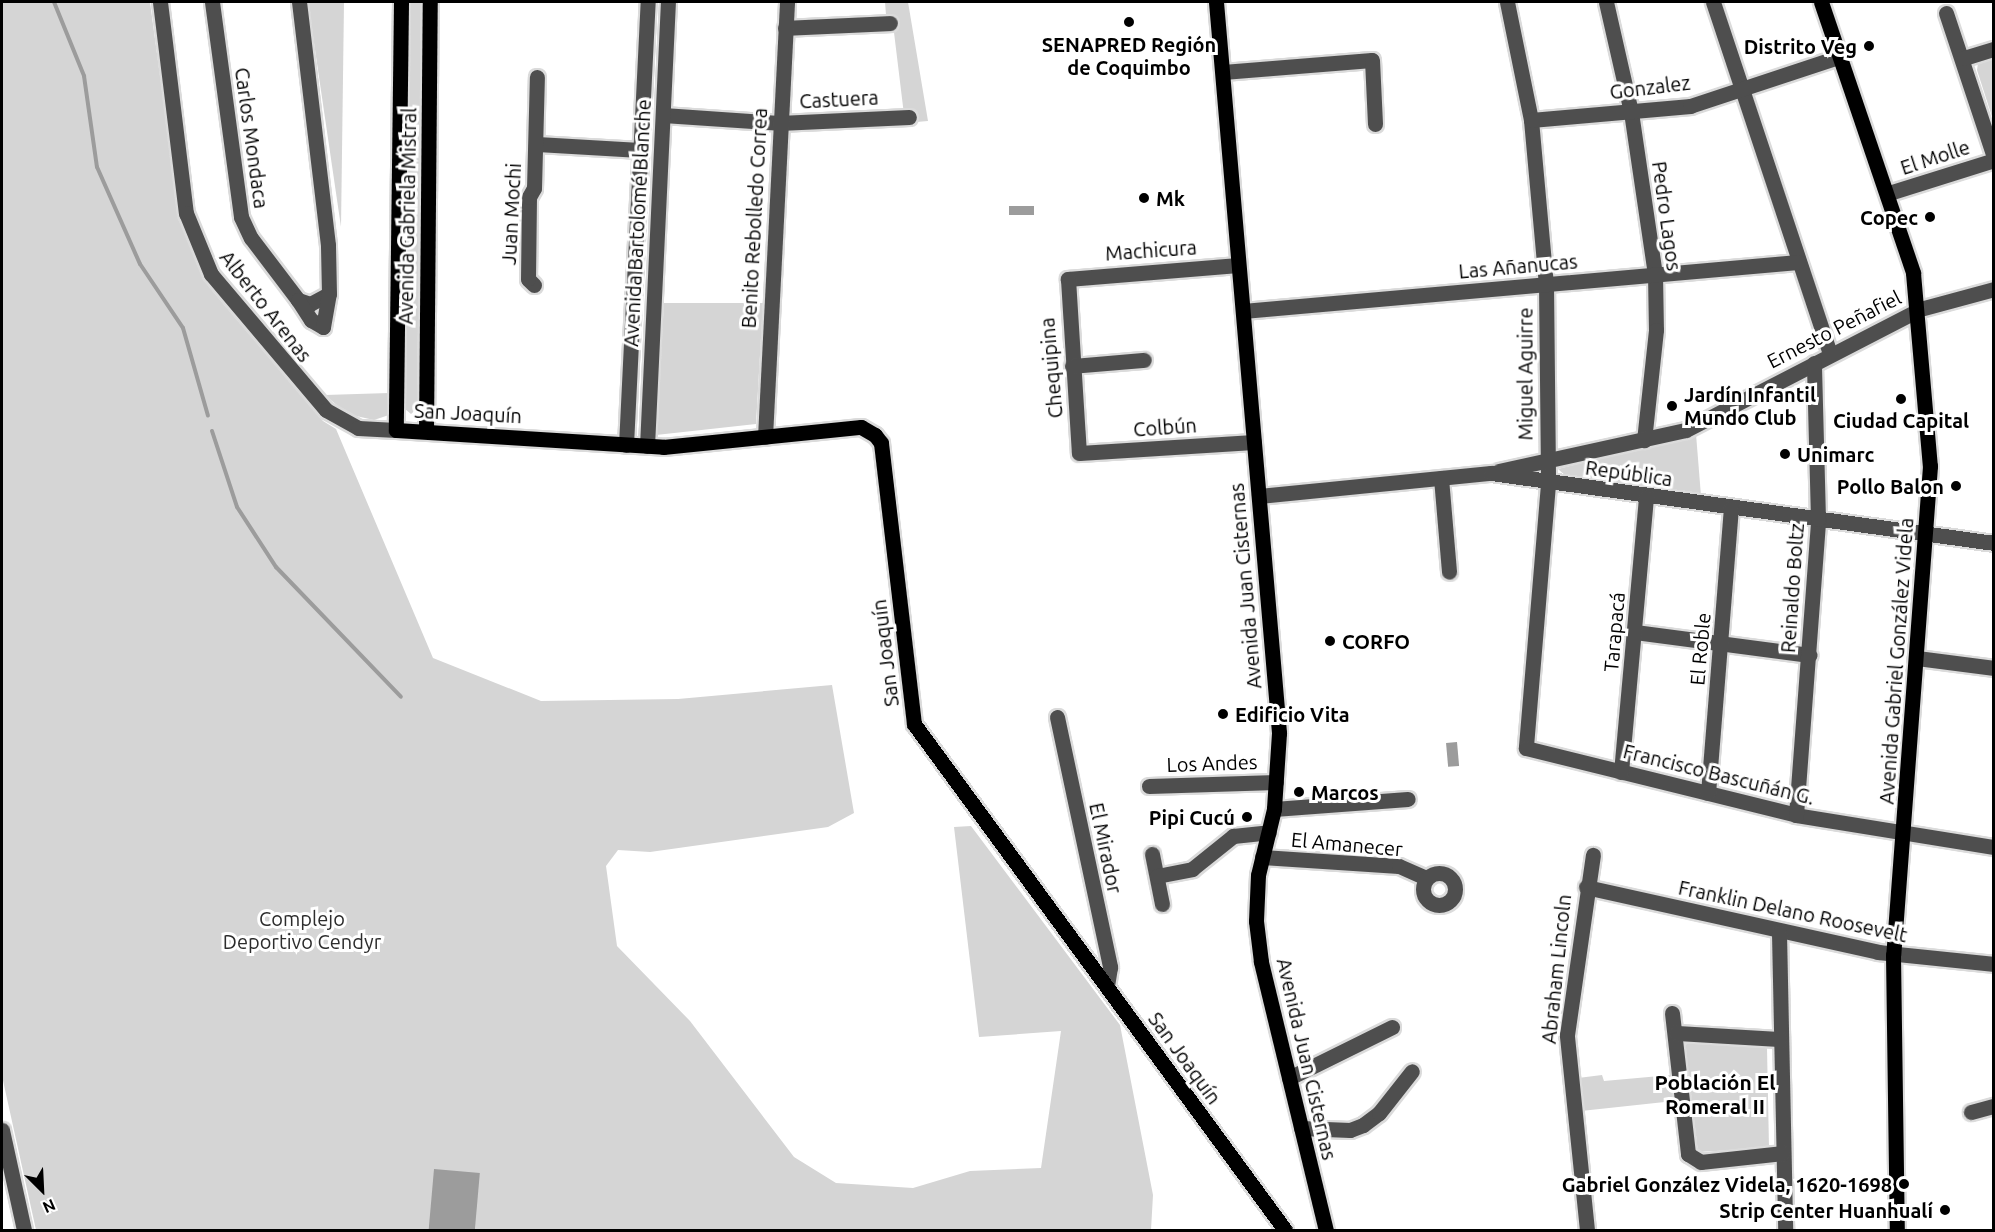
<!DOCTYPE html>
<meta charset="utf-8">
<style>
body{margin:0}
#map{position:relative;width:1995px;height:1232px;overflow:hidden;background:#fff;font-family:Ubuntu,sans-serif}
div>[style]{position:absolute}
.green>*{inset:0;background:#d5d5d5}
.water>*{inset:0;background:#9c9c9c;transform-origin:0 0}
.stream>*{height:4px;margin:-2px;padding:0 2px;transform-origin:2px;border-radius:2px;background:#9c9c9c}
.roads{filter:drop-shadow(2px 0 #dbdbdb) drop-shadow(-2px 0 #dbdbdb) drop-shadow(0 2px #dbdbdb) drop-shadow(0 -2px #dbdbdb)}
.minor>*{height:15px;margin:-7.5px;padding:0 7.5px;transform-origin:7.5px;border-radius:7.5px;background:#4e4e4e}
.minor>.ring{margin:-7.5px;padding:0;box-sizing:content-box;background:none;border:15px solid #4e4e4e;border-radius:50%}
.major>*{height:15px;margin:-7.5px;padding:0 7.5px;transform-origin:7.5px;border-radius:7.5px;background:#000}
.dots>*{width:16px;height:16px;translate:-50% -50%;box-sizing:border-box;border:3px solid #fff;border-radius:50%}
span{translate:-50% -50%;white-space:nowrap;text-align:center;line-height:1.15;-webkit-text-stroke:6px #fff;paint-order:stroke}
.poi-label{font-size:20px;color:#000;font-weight:700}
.right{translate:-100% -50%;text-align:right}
.left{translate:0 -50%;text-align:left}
.street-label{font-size:20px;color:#000}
.park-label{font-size:20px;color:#2c2c2c}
.neighbourhood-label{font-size:21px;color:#000;font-weight:700}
.frame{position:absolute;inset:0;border:3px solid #000;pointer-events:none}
.north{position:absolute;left:12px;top:1160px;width:60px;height:60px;-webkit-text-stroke:4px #fff;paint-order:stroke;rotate:156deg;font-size:16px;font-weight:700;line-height:24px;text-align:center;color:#000}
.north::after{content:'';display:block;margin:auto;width:21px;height:27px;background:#000;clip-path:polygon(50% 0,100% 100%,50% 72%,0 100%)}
</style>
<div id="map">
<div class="green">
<div style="clip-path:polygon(2px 2px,150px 2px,179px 216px,210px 288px,323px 421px,336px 429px,433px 658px,541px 701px,678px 699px,832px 685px,854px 813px,828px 827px,650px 852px,618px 850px,606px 866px,617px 946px,690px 1021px,794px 1157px,836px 1183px,913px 1188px,970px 1171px,1041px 1168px,1061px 1031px,979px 1037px,954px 827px,971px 826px,1120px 1025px,1153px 1195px,1151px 1230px,36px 1230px,2px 1076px)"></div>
<div style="clip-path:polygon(308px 2px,344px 2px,341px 227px)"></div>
<div style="clip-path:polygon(409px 2px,422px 2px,417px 409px,411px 414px,405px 409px)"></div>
<div style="clip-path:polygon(885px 2px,908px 2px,928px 121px,905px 123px,892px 16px,886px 15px)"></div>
<div style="clip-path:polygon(1993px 59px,1994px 59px,1993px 120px,1977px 70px,1978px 63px)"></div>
<div style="clip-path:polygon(664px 303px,763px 303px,756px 424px,656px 435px)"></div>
<div style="clip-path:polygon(389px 393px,389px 415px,374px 420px,347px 414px,325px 395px)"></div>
<div style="clip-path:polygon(1696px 434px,1701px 496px,1567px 477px,1558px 469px)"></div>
<div style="clip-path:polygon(1695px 1039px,1767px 1048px,1769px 1148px,1698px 1152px,1685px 1045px)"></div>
<div style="clip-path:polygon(1602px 1075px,1604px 1081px,1671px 1075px,1674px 1101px,1581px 1111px,1578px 1078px)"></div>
</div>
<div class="water">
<div style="left:1034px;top:206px;width:9px;height:25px;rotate:90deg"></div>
<div style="left:1457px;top:742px;width:24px;height:11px;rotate:85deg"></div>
<div style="left:434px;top:1169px;width:46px;height:61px;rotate:5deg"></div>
</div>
<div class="stream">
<div style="left:54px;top:2px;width:80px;rotate:67.9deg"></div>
<div style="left:84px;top:76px;width:92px;rotate:81.9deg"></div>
<div style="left:97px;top:167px;width:106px;rotate:66.1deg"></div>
<div style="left:140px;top:264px;width:77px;rotate:56.1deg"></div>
<div style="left:183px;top:328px;width:91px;rotate:74.1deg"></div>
<div style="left:212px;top:431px;width:80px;rotate:71.8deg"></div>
<div style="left:237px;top:507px;width:72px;rotate:57deg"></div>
<div style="left:276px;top:567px;width:180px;rotate:46.1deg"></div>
</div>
<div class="roads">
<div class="minor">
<div style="left:160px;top:2px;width:213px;rotate:83deg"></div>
<div style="left:186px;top:213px;width:66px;rotate:67.7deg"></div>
<div style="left:211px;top:274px;width:178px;rotate:49.8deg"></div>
<div style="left:326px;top:410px;width:37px;rotate:29deg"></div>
<div style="left:358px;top:428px;width:38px;rotate:3deg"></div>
<div style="left:212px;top:2px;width:217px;rotate:82.3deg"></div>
<div style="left:241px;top:217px;width:23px;rotate:65deg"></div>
<div style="left:251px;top:238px;width:78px;rotate:52.8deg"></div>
<div style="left:298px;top:300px;width:13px;rotate:18deg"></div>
<div style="left:310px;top:304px;width:21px;rotate:-28deg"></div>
<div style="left:329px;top:294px;width:49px;rotate:-91.2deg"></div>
<div style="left:328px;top:245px;width:245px;rotate:-96.8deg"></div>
<div style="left:1507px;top:2px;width:120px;rotate:78.5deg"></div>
<div style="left:1531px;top:120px;width:165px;rotate:84.8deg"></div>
<div style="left:1546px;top:284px;width:200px;rotate:89.4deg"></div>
<div style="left:1548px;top:484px;width:265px;rotate:94.8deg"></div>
<div style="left:1526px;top:748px;width:278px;rotate:13.9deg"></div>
<div style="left:1796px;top:815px;width:201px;rotate:9.2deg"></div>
<div style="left:1606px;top:2px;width:113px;rotate:77.2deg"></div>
<div style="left:1631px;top:112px;width:164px;rotate:81.6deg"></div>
<div style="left:1655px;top:274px;width:56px;rotate:89deg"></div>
<div style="left:1656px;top:330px;width:111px;rotate:96.2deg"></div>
<div style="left:1713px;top:2px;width:371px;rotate:71.6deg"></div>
<div style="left:1946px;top:13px;width:152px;rotate:71.6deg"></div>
<div style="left:785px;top:28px;width:105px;rotate:-2.7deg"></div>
<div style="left:1964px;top:58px;width:31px;rotate:-17deg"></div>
<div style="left:1223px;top:72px;width:149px;rotate:-4.6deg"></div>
<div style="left:1372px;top:60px;width:64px;rotate:87.3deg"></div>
<div style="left:663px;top:115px;width:116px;rotate:3.9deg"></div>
<div style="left:779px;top:123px;width:130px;rotate:-2.6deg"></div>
<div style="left:1531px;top:120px;width:160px;rotate:-5deg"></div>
<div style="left:1690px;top:106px;width:159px;rotate:-18.3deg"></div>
<div style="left:536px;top:144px;width:105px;rotate:3.3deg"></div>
<div style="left:1889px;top:193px;width:110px;rotate:-17.4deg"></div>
<div style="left:1238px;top:265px;width:171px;rotate:175.3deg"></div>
<div style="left:1068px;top:279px;width:174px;rotate:86.4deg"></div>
<div style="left:1079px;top:453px;width:175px;rotate:-3.6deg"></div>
<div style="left:534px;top:285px;width:8px;rotate:-135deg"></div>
<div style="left:528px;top:279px;width:82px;rotate:-89.3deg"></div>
<div style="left:529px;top:197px;width:10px;rotate:-61deg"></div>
<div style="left:534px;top:188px;width:111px;rotate:-88.5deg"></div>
<div style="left:298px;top:300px;width:24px;rotate:57deg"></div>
<div style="left:311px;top:320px;width:14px;rotate:30deg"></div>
<div style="left:323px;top:327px;width:34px;rotate:-80deg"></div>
<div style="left:1243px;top:311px;width:557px;rotate:-5.05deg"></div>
<div style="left:1072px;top:366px;width:72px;rotate:-4.8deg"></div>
<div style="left:765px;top:437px;width:436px;rotate:-87.1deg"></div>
<div style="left:626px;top:445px;width:444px;rotate:-87.2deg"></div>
<div style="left:647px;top:446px;width:444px;rotate:-87.3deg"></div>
<div style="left:1499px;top:471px;width:191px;rotate:-12.4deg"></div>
<div style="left:1686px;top:430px;width:263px;rotate:-27.3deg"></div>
<div style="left:1920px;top:309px;width:77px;rotate:-15.1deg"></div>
<div style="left:1441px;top:478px;width:94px;rotate:85.1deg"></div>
<div style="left:1259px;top:496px;width:233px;rotate:-5.7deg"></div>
<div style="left:1491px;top:473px;width:508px;rotate:7.92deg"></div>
<div style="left:1635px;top:632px;width:176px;rotate:7.5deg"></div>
<div style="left:1917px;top:658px;width:78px;rotate:7.4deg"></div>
<div style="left:1057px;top:717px;width:256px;rotate:78deg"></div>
<div style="left:1110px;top:967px;width:20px;rotate:99deg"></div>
<div style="left:1621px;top:772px;width:276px;rotate:-84.8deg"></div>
<div style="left:1149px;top:786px;width:127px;rotate:-1.8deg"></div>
<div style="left:1708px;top:793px;width:286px;rotate:-85.4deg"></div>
<div style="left:1274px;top:809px;width:134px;rotate:-4.3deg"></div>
<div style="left:1796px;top:815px;width:297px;rotate:-85.7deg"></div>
<div style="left:1818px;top:519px;width:156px;rotate:-91.5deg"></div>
<div style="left:1152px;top:854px;width:51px;rotate:78.7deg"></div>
<div style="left:1262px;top:857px;width:137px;rotate:3.8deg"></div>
<div style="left:1399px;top:866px;width:30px;rotate:24deg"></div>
<div class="ring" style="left:1423px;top:873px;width:17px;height:17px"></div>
<div style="left:1157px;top:876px;width:36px;rotate:-11deg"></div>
<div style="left:1192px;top:869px;width:53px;rotate:-38.8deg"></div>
<div style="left:1233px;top:836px;width:36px;rotate:-6deg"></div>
<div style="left:1586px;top:887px;width:299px;rotate:12.5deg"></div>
<div style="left:1878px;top:952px;width:117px;rotate:5.9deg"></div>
<div style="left:1779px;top:933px;width:297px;rotate:88.8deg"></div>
<div style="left:1672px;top:1013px;width:142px;rotate:83.5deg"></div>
<div style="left:1688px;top:1154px;width:15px;rotate:32deg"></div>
<div style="left:1701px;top:1162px;width:82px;rotate:-6.3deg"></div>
<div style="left:1676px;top:1033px;width:104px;rotate:3.3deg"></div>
<div style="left:1289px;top:1078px;width:115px;rotate:-26.3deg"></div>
<div style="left:1971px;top:1112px;width:24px;rotate:-15deg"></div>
<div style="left:1301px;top:1128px;width:49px;rotate:2.3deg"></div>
<div style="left:1350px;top:1130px;width:14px;rotate:-21deg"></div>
<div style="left:1363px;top:1125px;width:20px;rotate:-37deg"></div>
<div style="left:1379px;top:1113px;width:53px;rotate:-51.8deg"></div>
<div style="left:2px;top:1130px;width:102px;rotate:77.6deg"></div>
<div style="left:1587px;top:1230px;width:196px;rotate:-95.9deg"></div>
<div style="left:1567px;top:1035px;width:182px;rotate:-81.8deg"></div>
</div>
<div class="major">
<div style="left:401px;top:2px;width:428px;rotate:90.7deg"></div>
<div style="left:396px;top:430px;width:268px;rotate:3.6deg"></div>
<div style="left:663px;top:447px;width:199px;rotate:-5.8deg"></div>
<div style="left:861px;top:427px;width:16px;rotate:30deg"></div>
<div style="left:875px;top:435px;width:10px;rotate:53deg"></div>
<div style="left:881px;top:443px;width:283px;rotate:83.3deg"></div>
<div style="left:914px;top:724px;width:627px;rotate:53.75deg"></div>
<div style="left:1216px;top:2px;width:734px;rotate:85.07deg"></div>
<div style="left:1279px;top:733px;width:76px;rotate:93.8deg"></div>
<div style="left:1274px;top:809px;width:68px;rotate:103.6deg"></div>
<div style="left:1258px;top:875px;width:46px;rotate:92.5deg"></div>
<div style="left:1256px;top:921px;width:41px;rotate:83deg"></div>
<div style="left:1261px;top:962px;width:276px;rotate:76.4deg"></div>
<div style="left:1821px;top:2px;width:286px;rotate:71.2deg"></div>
<div style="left:1913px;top:273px;width:194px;rotate:85deg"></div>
<div style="left:1930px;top:466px;width:490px;rotate:94.3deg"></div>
<div style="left:1893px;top:955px;width:275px;rotate:89.2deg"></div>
<div style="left:426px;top:431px;width:429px;rotate:-89.5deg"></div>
</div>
</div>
<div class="dots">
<div style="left:1129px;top:22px;background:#000"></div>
<div style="left:1869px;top:46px;background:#000"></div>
<div style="left:1144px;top:198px;background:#000"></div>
<div style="left:1930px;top:217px;background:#000"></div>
<div style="left:1901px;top:399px;background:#000"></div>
<div style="left:1672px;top:406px;background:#000"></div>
<div style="left:1785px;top:454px;background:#000"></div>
<div style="left:1956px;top:486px;background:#000"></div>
<div style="left:1330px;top:641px;background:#000"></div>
<div style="left:1223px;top:714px;background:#000"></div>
<div style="left:1299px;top:792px;background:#000"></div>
<div style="left:1247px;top:817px;background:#000"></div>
<div style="left:1904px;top:1184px;background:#000"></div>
<div style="left:1945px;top:1210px;background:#000"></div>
</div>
<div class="poi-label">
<span style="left:1129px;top:56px">SENAPRED Región<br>de Coquimbo</span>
<span class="right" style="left:1857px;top:46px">Distrito Veg</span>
<span class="left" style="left:1156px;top:198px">Mk</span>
<span class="right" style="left:1918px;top:217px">Copec</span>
<span class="left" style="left:1684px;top:406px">Jardín Infantil<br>Mundo Club</span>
<span style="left:1901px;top:420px">Ciudad Capital</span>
<span class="left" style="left:1797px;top:454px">Unimarc</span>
<span class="right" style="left:1944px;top:486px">Pollo Balon</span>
<span class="left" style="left:1342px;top:641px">CORFO</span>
<span class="left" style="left:1235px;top:714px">Edificio Vita</span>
<span class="left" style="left:1311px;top:792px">Marcos</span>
<span class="right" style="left:1235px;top:817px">Pipi Cucú</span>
<span class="right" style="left:1892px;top:1184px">Gabriel González Videla, 1620-1698</span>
<span class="right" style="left:1933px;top:1210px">Strip Center Huanhualí</span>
</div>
<div class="street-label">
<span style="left:1650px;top:87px;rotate:-7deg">Gonzalez</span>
<span style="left:839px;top:99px;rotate:-3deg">Castuera</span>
<span style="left:252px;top:138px;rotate:82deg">Carlos Mondaca</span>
<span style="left:1935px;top:157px;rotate:-18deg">El Molle</span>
<span style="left:511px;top:214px;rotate:-87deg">Juan Mochi</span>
<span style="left:407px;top:216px;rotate:-89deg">Avenida Gabriela Mistral</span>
<span style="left:1667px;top:216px;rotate:82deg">Pedro Lagos</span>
<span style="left:754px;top:218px;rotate:-87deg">Benito Rebolledo Correa</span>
<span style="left:637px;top:223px;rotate:-87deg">Avenida Bartolomé Blanche</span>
<span style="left:1151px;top:250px;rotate:-4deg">Machicura</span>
<span style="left:1518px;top:266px;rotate:-5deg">Las Añanucas</span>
<span style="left:266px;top:306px;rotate:52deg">Alberto Arenas</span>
<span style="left:1834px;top:329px;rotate:-27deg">Ernesto Peñafiel</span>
<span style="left:1051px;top:368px;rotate:-95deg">Chequipina</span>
<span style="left:1525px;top:374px;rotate:-90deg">Miguel Aguirre</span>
<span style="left:468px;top:413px;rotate:3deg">San Joaquín</span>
<span style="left:1165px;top:427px;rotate:-4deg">Colbún</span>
<span style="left:1629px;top:473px;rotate:8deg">República</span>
<span style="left:1245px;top:586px;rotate:-95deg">Avenida Juan Cisternas</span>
<span style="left:1792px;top:588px;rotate:-86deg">Reinaldo Boltz</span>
<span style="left:1614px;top:632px;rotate:-85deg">Tarapacá</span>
<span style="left:1700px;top:649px;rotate:-85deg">El Roble</span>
<span style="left:885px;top:653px;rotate:-97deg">San Joaquín</span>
<span style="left:1896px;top:661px;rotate:-86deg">Avenida Gabriel González Videla</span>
<span style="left:1212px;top:763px;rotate:-2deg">Los Andes</span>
<span style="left:1719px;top:774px;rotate:14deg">Francisco Bascuñán G.</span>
<span style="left:1347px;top:844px;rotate:5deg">El Amanecer</span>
<span style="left:1106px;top:848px;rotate:78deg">El Mirador</span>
<span style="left:1793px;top:911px;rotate:12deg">Franklin Delano Roosevelt</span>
<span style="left:1556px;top:969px;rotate:-84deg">Abraham Lincoln</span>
<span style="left:1185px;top:1058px;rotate:54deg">San Joaquín</span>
<span style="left:1307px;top:1059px;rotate:77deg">Avenida Juan Cisternas</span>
</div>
<div class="park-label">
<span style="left:302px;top:930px">Complejo<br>Deportivo Cendyr</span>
</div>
<div class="neighbourhood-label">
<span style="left:1715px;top:1094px">Población El<br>Romeral II</span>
</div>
<div class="frame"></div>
<div class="north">N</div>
</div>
